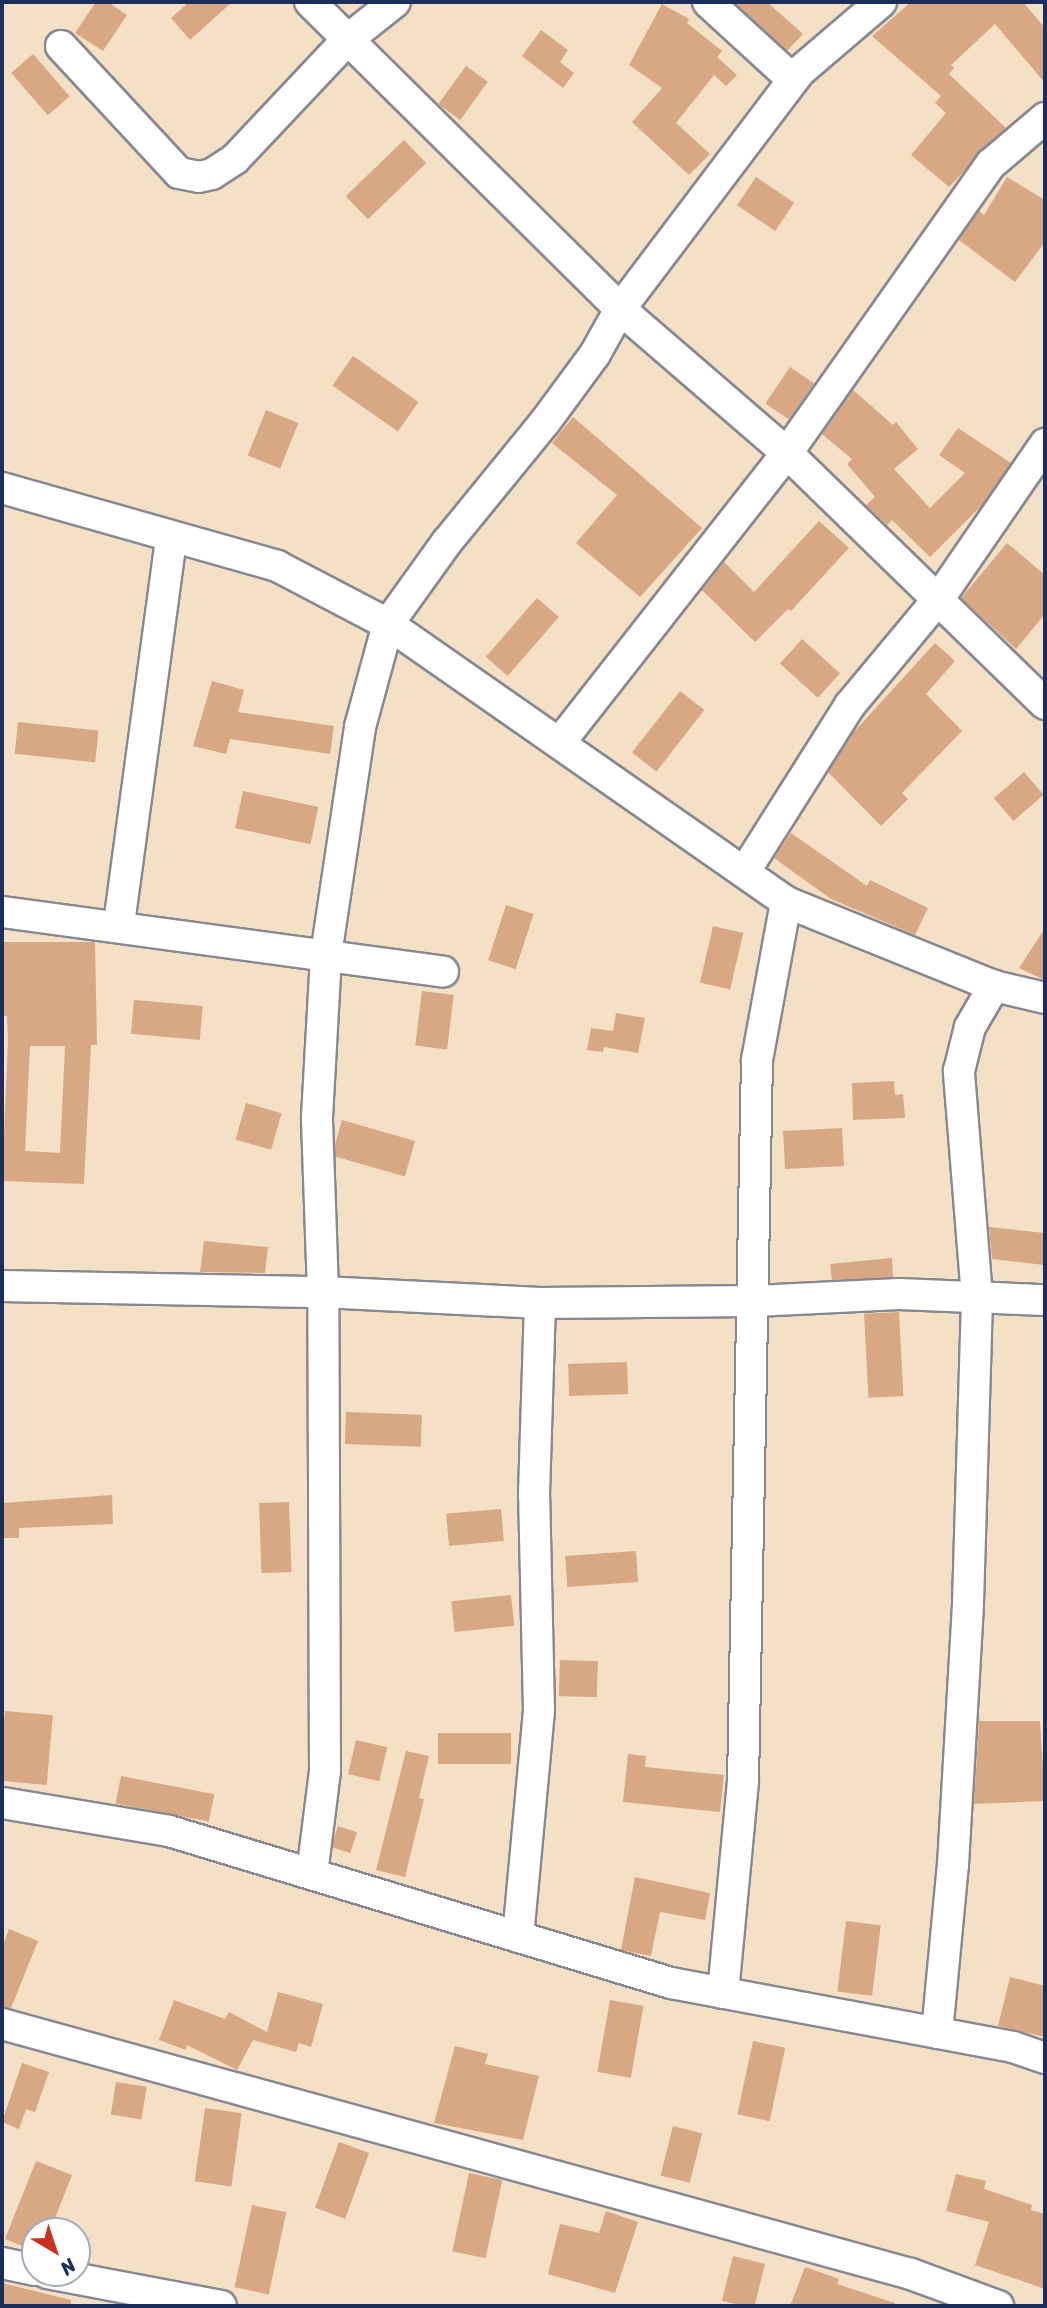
<!DOCTYPE html>
<style>
body{margin:0}
#map{position:relative;width:1047px;height:2308px;overflow:hidden;background:#f4e0c5;font-family:Sriracha,sans-serif}
div>[style]{position:absolute}
.building>*{inset:0;background:#d8a784;transform-origin:0 0}
.roads{filter:drop-shadow(2px 0 #888892) drop-shadow(-2px 0 #888892) drop-shadow(0 2px #888892) drop-shadow(0 -2px #888892)}
.minor>*{height:30px;margin:-15px;padding:0 15px;transform-origin:15px;border-radius:15px;background:#fff}
span{translate:-50% -50%;white-space:nowrap;text-align:center;line-height:1.15;-webkit-text-stroke:5px #fff;paint-order:stroke}
.frame{position:absolute;inset:0;border:4px solid #1b2f5e;pointer-events:none}
.north{position:absolute;left:21px;top:2217px;width:70px;height:70px;box-sizing:border-box;background:#fff;border:2px solid #a4acbf;border-radius:50%;rotate:141deg;font-size:19px;font-weight:700;line-height:28px;text-align:center;color:#1b2f5e}
.north::after{content:'';display:block;margin:auto;width:24px;height:32px;background:#c8321e;clip-path:polygon(50% 0,100% 100%,50% 72%,0 100%)}
</style>
<div id="map">
<div class="building">
<div style="clip-path:polygon(96px 2px,108px 2px,127px 15px,103px 51px,75px 33px)"></div>
<div style="clip-path:polygon(189px 2px,232px 2px,190px 40px,171px 18px)"></div>
<div style="clip-path:polygon(734px 2px,767px 2px,803px 34px,787px 51px)"></div>
<div style="clip-path:polygon(911px 2px,1023px 2px,1045px 28px,1045px 83px,995px 24px,951px 65px,954px 68px,949px 74px,1006px 128px,949px 187px,911px 155px,946px 113px,935px 103px,941px 96px,872px 36px)"></div>
<div style="clip-path:polygon(662px 4px,689px 19px,687px 23px,722px 51px,717px 57px,737px 75px,726px 86px,714px 75px,676px 123px,710px 154px,689px 175px,632px 122px,662px 88px,629px 65px)"></div>
<div style="clip-path:polygon(541px 30px,568px 50px,560px 62px,574px 73px,563px 88px,522px 56px)"></div>
<div style="left:33px;top:54px;width:56px;height:29px;rotate:49deg"></div>
<div style="left:466px;top:66px;width:27px;height:47px;rotate:36deg"></div>
<div style="left:404px;top:140px;width:32px;height:81px;rotate:46deg"></div>
<div style="left:756px;top:177px;width:46px;height:34px;rotate:34deg"></div>
<div style="clip-path:polygon(1007px 177px,1045px 200px,1045px 242px,1015px 282px,959px 240px,979px 211px,984px 215px)"></div>
<div style="left:353px;top:356px;width:80px;height:36px;rotate:35deg"></div>
<div style="left:790px;top:367px;width:29px;height:44px;rotate:34deg"></div>
<div style="clip-path:polygon(853px 390px,893px 425px,896px 422px,918px 449px,894px 469px,930px 508px,965px 473px,939px 455px,958px 428px,1011px 463px,982px 505px,930px 557px,892px 520px,887px 525px,866px 505px,875px 497px,847px 464px,852px 459px,822px 434px)"></div>
<div style="left:266px;top:410px;width:35px;height:49px;rotate:22deg"></div>
<div style="clip-path:polygon(573px 417px,702px 528px,640px 597px,576px 543px,617px 495px,552px 443px)"></div>
<div style="clip-path:polygon(819px 521px,849px 548px,791px 611px,788px 609px,755px 642px,702px 590px,724px 562px,754px 592px)"></div>
<div style="clip-path:polygon(1007px 543px,1045px 575px,1045px 614px,1016px 649px,961px 598px)"></div>
<div style="left:537px;top:598px;width:29px;height:78px;rotate:41deg"></div>
<div style="left:802px;top:639px;width:51px;height:33px;rotate:42deg"></div>
<div style="clip-path:polygon(935px 643px,955px 661px,926px 694px,962px 731px,902px 793px,908px 799px,881px 826px,828px 772px,852px 734px)"></div>
<div style="clip-path:polygon(212px 681px,244px 690px,238px 712px,334px 726px,330px 754px,230px 739px,226px 754px,193px 746px)"></div>
<div style="left:680px;top:691px;width:31px;height:78px;rotate:38deg"></div>
<div style="left:18px;top:722px;width:81px;height:32px;rotate:6deg"></div>
<div style="left:1024px;top:772px;width:30px;height:40px;rotate:49deg"></div>
<div style="left:243px;top:791px;width:77px;height:38px;rotate:12deg"></div>
<div style="clip-path:polygon(791px 833px,867px 886px,870px 880px,928px 908px,915px 935px,831px 899px,774px 858px)"></div>
<div style="left:506px;top:905px;width:29px;height:58px;rotate:18deg"></div>
<div style="left:713px;top:926px;width:31px;height:58px;rotate:13deg"></div>
<div style="clip-path:polygon(1045px 928px,1045px 980px,1019px 968px)"></div>
<div style="clip-path:polygon(evenodd,2px 942px,95px 942px,97px 1045px,91px 1045px,84px 1184px,2px 1181px,8px 1041px,7px 1016px,2px 1016px,2px 942px,30px 1046px,65px 1046px,60px 1153px,25px 1151px,30px 1046px)"></div>
<div style="left:422px;top:991px;width:32px;height:55px;rotate:7deg"></div>
<div style="left:134px;top:1000px;width:69px;height:34px;rotate:5deg"></div>
<div style="clip-path:polygon(616px 1013px,645px 1018px,638px 1053px,604px 1047px,603px 1052px,587px 1050px,591px 1028px,613px 1031px)"></div>
<div style="clip-path:polygon(894px 1081px,895px 1095px,903px 1094px,905px 1118px,853px 1120px,852px 1083px)"></div>
<div style="left:246px;top:1103px;width:37px;height:38px;rotate:16deg"></div>
<div style="left:342px;top:1120px;width:76px;height:37px;rotate:16deg"></div>
<div style="left:842px;top:1128px;width:38px;height:59px;rotate:87deg"></div>
<div style="clip-path:polygon(989px 1227px,1045px 1233px,1045px 1265px,992px 1259px)"></div>
<div style="clip-path:polygon(204px 1241px,268px 1247px,265px 1273px,200px 1272px)"></div>
<div style="clip-path:polygon(892px 1258px,893px 1277px,832px 1280px,830px 1264px)"></div>
<div style="left:899px;top:1312px;width:84px;height:35px;rotate:87deg"></div>
<div style="left:627px;top:1362px;width:32px;height:59px;rotate:88deg"></div>
<div style="left:346px;top:1412px;width:76px;height:32px;rotate:2deg"></div>
<div style="clip-path:polygon(112px 1495px,113px 1524px,19px 1528px,19px 1538px,2px 1538px,2px 1503px)"></div>
<div style="left:289px;top:1502px;width:70px;height:30px;rotate:88deg"></div>
<div style="left:501px;top:1509px;width:32px;height:55px;rotate:85deg"></div>
<div style="left:636px;top:1551px;width:31px;height:71px;rotate:86deg"></div>
<div style="left:511px;top:1595px;width:31px;height:60px;rotate:84deg"></div>
<div style="left:560px;top:1660px;width:38px;height:36px;rotate:2deg"></div>
<div style="left:5px;top:1711px;width:48px;height:70px;rotate:5deg"></div>
<div style="clip-path:polygon(979px 1721px,1040px 1721px,1045px 1801px,974px 1804px)"></div>
<div style="left:511px;top:1733px;width:31px;height:73px;rotate:90deg"></div>
<div style="left:356px;top:1740px;width:32px;height:35px;rotate:13deg"></div>
<div style="clip-path:polygon(406px 1751px,429px 1756px,419px 1798px,424px 1799px,405px 1877px,376px 1870px)"></div>
<div style="clip-path:polygon(628px 1754px,646px 1756px,645px 1767px,724px 1775px,720px 1812px,623px 1802px)"></div>
<div style="left:121px;top:1776px;width:95px;height:28px;rotate:11deg"></div>
<div style="left:338px;top:1826px;width:20px;height:22px;rotate:18deg"></div>
<div style="clip-path:polygon(635px 1877px,710px 1893px,705px 1920px,660px 1912px,651px 1956px,621px 1950px)"></div>
<div style="left:846px;top:1921px;width:35px;height:71px;rotate:7deg"></div>
<div style="clip-path:polygon(9px 1929px,38px 1941px,11px 2008px,2px 2007px,2px 1948px)"></div>
<div style="clip-path:polygon(1010px 1977px,1045px 1986px,1045px 2037px,998px 2026px)"></div>
<div style="clip-path:polygon(278px 1992px,323px 2004px,311px 2047px,299px 2043px,296px 2052px,253px 2040px,237px 2070px,187px 2045px,186px 2050px,159px 2040px,174px 2000px,225px 2019px,229px 2012px,267px 2032px)"></div>
<div style="left:610px;top:2000px;width:34px;height:73px;rotate:10deg"></div>
<div style="left:753px;top:2041px;width:33px;height:75px;rotate:12deg"></div>
<div style="clip-path:polygon(455px 2046px,488px 2054px,485px 2064px,539px 2076px,523px 2140px,434px 2123px)"></div>
<div style="clip-path:polygon(22px 2063px,49px 2072px,35px 2112px,26px 2109px,19px 2129px,2px 2122px)"></div>
<div style="left:116px;top:2082px;width:31px;height:33px;rotate:9deg"></div>
<div style="left:205px;top:2108px;width:37px;height:74px;rotate:8deg"></div>
<div style="left:673px;top:2126px;width:30px;height:51px;rotate:14deg"></div>
<div style="left:339px;top:2142px;width:32px;height:70px;rotate:20deg"></div>
<div style="clip-path:polygon(36px 2161px,72px 2175px,50px 2231px,35px 2231px,35px 2251px,5px 2239px)"></div>
<div style="left:469px;top:2173px;width:34px;height:80px;rotate:12deg"></div>
<div style="clip-path:polygon(956px 2174px,986px 2181px,984px 2189px,1032px 2205px,1031px 2210px,1045px 2214px,1045px 2289px,975px 2265px,989px 2222px,946px 2211px)"></div>
<div style="left:252px;top:2205px;width:35px;height:84px;rotate:12deg"></div>
<div style="clip-path:polygon(606px 2211px,638px 2222px,615px 2293px,548px 2274px,560px 2224px,599px 2233px)"></div>
<div style="left:733px;top:2256px;width:33px;height:46px;rotate:14deg"></div>
<div style="clip-path:polygon(805px 2267px,839px 2279px,837px 2284px,895px 2303px,895px 2306px,790px 2306px)"></div>
<div style="clip-path:polygon(2px 2283px,71px 2300px,71px 2306px,2px 2306px)"></div>
</div>
<div class="roads">
<div class="minor">
<div style="left:310px;top:2px;width:436px;rotate:44.7deg"></div>
<div style="left:620px;top:309px;width:221px;rotate:40.8deg"></div>
<div style="left:787px;top:453px;width:360px;rotate:44.2deg"></div>
<div style="left:708px;top:2px;width:115px;rotate:42.5deg"></div>
<div style="left:61px;top:46px;width:173px;rotate:47.1deg"></div>
<div style="left:179px;top:173px;width:20px;rotate:11deg"></div>
<div style="left:199px;top:177px;width:13px;rotate:-13deg"></div>
<div style="left:212px;top:174px;width:27px;rotate:-33deg"></div>
<div style="left:235px;top:159px;width:163px;rotate:-46.7deg"></div>
<div style="left:347px;top:40px;width:61px;rotate:-38.4deg"></div>
<div style="left:2px;top:488px;width:286px;rotate:15.8deg"></div>
<div style="left:277px;top:566px;width:125px;rotate:27.6deg"></div>
<div style="left:388px;top:624px;width:485px;rotate:34.9deg"></div>
<div style="left:786px;top:902px;width:224px;rotate:22deg"></div>
<div style="left:994px;top:986px;width:52px;rotate:13.2deg"></div>
<div style="left:561px;top:741px;width:366px;rotate:-51.9deg"></div>
<div style="left:787px;top:453px;width:354px;rotate:-54.8deg"></div>
<div style="left:991px;top:164px;width:71px;rotate:-40.4deg"></div>
<div style="left:745px;top:871px;width:196px;rotate:-57.7deg"></div>
<div style="left:850px;top:705px;width:141px;rotate:-50.2deg"></div>
<div style="left:940px;top:597px;width:186px;rotate:-55.5deg"></div>
<div style="left:2px;top:912px;width:445px;rotate:7.7deg"></div>
<div style="left:119px;top:924px;width:390px;rotate:-82.3deg"></div>
<div style="left:2px;top:1286px;width:321px;rotate:1.1deg"></div>
<div style="left:323px;top:1292px;width:217px;rotate:2.9deg"></div>
<div style="left:540px;top:1303px;width:215px;rotate:-0.5deg"></div>
<div style="left:755px;top:1301px;width:144px;rotate:-2.8deg"></div>
<div style="left:899px;top:1294px;width:146px;rotate:2.4deg"></div>
<div style="left:2px;top:1803px;width:169px;rotate:9.5deg"></div>
<div style="left:169px;top:1831px;width:525px;rotate:16.85deg"></div>
<div style="left:671px;top:1983px;width:348px;rotate:10.6deg"></div>
<div style="left:1013px;top:2047px;width:34px;rotate:19deg"></div>
<div style="left:312px;top:1874px;width:104px;rotate:-82.8deg"></div>
<div style="left:325px;top:1771px;width:479px;rotate:-90.2deg"></div>
<div style="left:323px;top:1292px;width:175px;rotate:-92deg"></div>
<div style="left:317px;top:1117px;width:162px;rotate:-86.8deg"></div>
<div style="left:326px;top:955px;width:231px;rotate:-81.5deg"></div>
<div style="left:360px;top:727px;width:107px;rotate:-74.8deg"></div>
<div style="left:388px;top:624px;width:101px;rotate:-54.3deg"></div>
<div style="left:447px;top:542px;width:155px;rotate:-50.8deg"></div>
<div style="left:545px;top:422px;width:84px;rotate:-53.7deg"></div>
<div style="left:595px;top:354px;width:51px;rotate:-60.9deg"></div>
<div style="left:620px;top:309px;width:297px;rotate:-52.9deg"></div>
<div style="left:799px;top:72px;width:108px;rotate:-40.5deg"></div>
<div style="left:518px;top:1937px;width:227px;rotate:-84.7deg"></div>
<div style="left:539px;top:1711px;width:217px;rotate:-91.3deg"></div>
<div style="left:534px;top:1494px;width:191px;rotate:-88.2deg"></div>
<div style="left:723px;top:1993px;width:212px;rotate:-84.6deg"></div>
<div style="left:743px;top:1782px;width:722px;rotate:-88.89deg"></div>
<div style="left:757px;top:1060px;width:161px;rotate:-79.6deg"></div>
<div style="left:2px;top:2024px;width:943px;rotate:15.38deg"></div>
<div style="left:911px;top:2274px;width:93px;rotate:20.2deg"></div>
<div style="left:937px;top:2033px;width:169px;rotate:-84.6deg"></div>
<div style="left:953px;top:1865px;width:262px;rotate:-86.7deg"></div>
<div style="left:968px;top:1603px;width:306px;rotate:-88.3deg"></div>
<div style="left:977px;top:1297px;width:227px;rotate:-94.6deg"></div>
<div style="left:959px;top:1071px;width:45px;rotate:-76deg"></div>
<div style="left:970px;top:1027px;width:48px;rotate:-59.7deg"></div>
<div style="left:2px;top:2263px;width:34px;rotate:12deg"></div>
<div style="left:47px;top:2273px;width:177px;rotate:10.7deg"></div>
</div>
</div>
<div class="frame"></div>
<div class="north">N</div>
</div>
